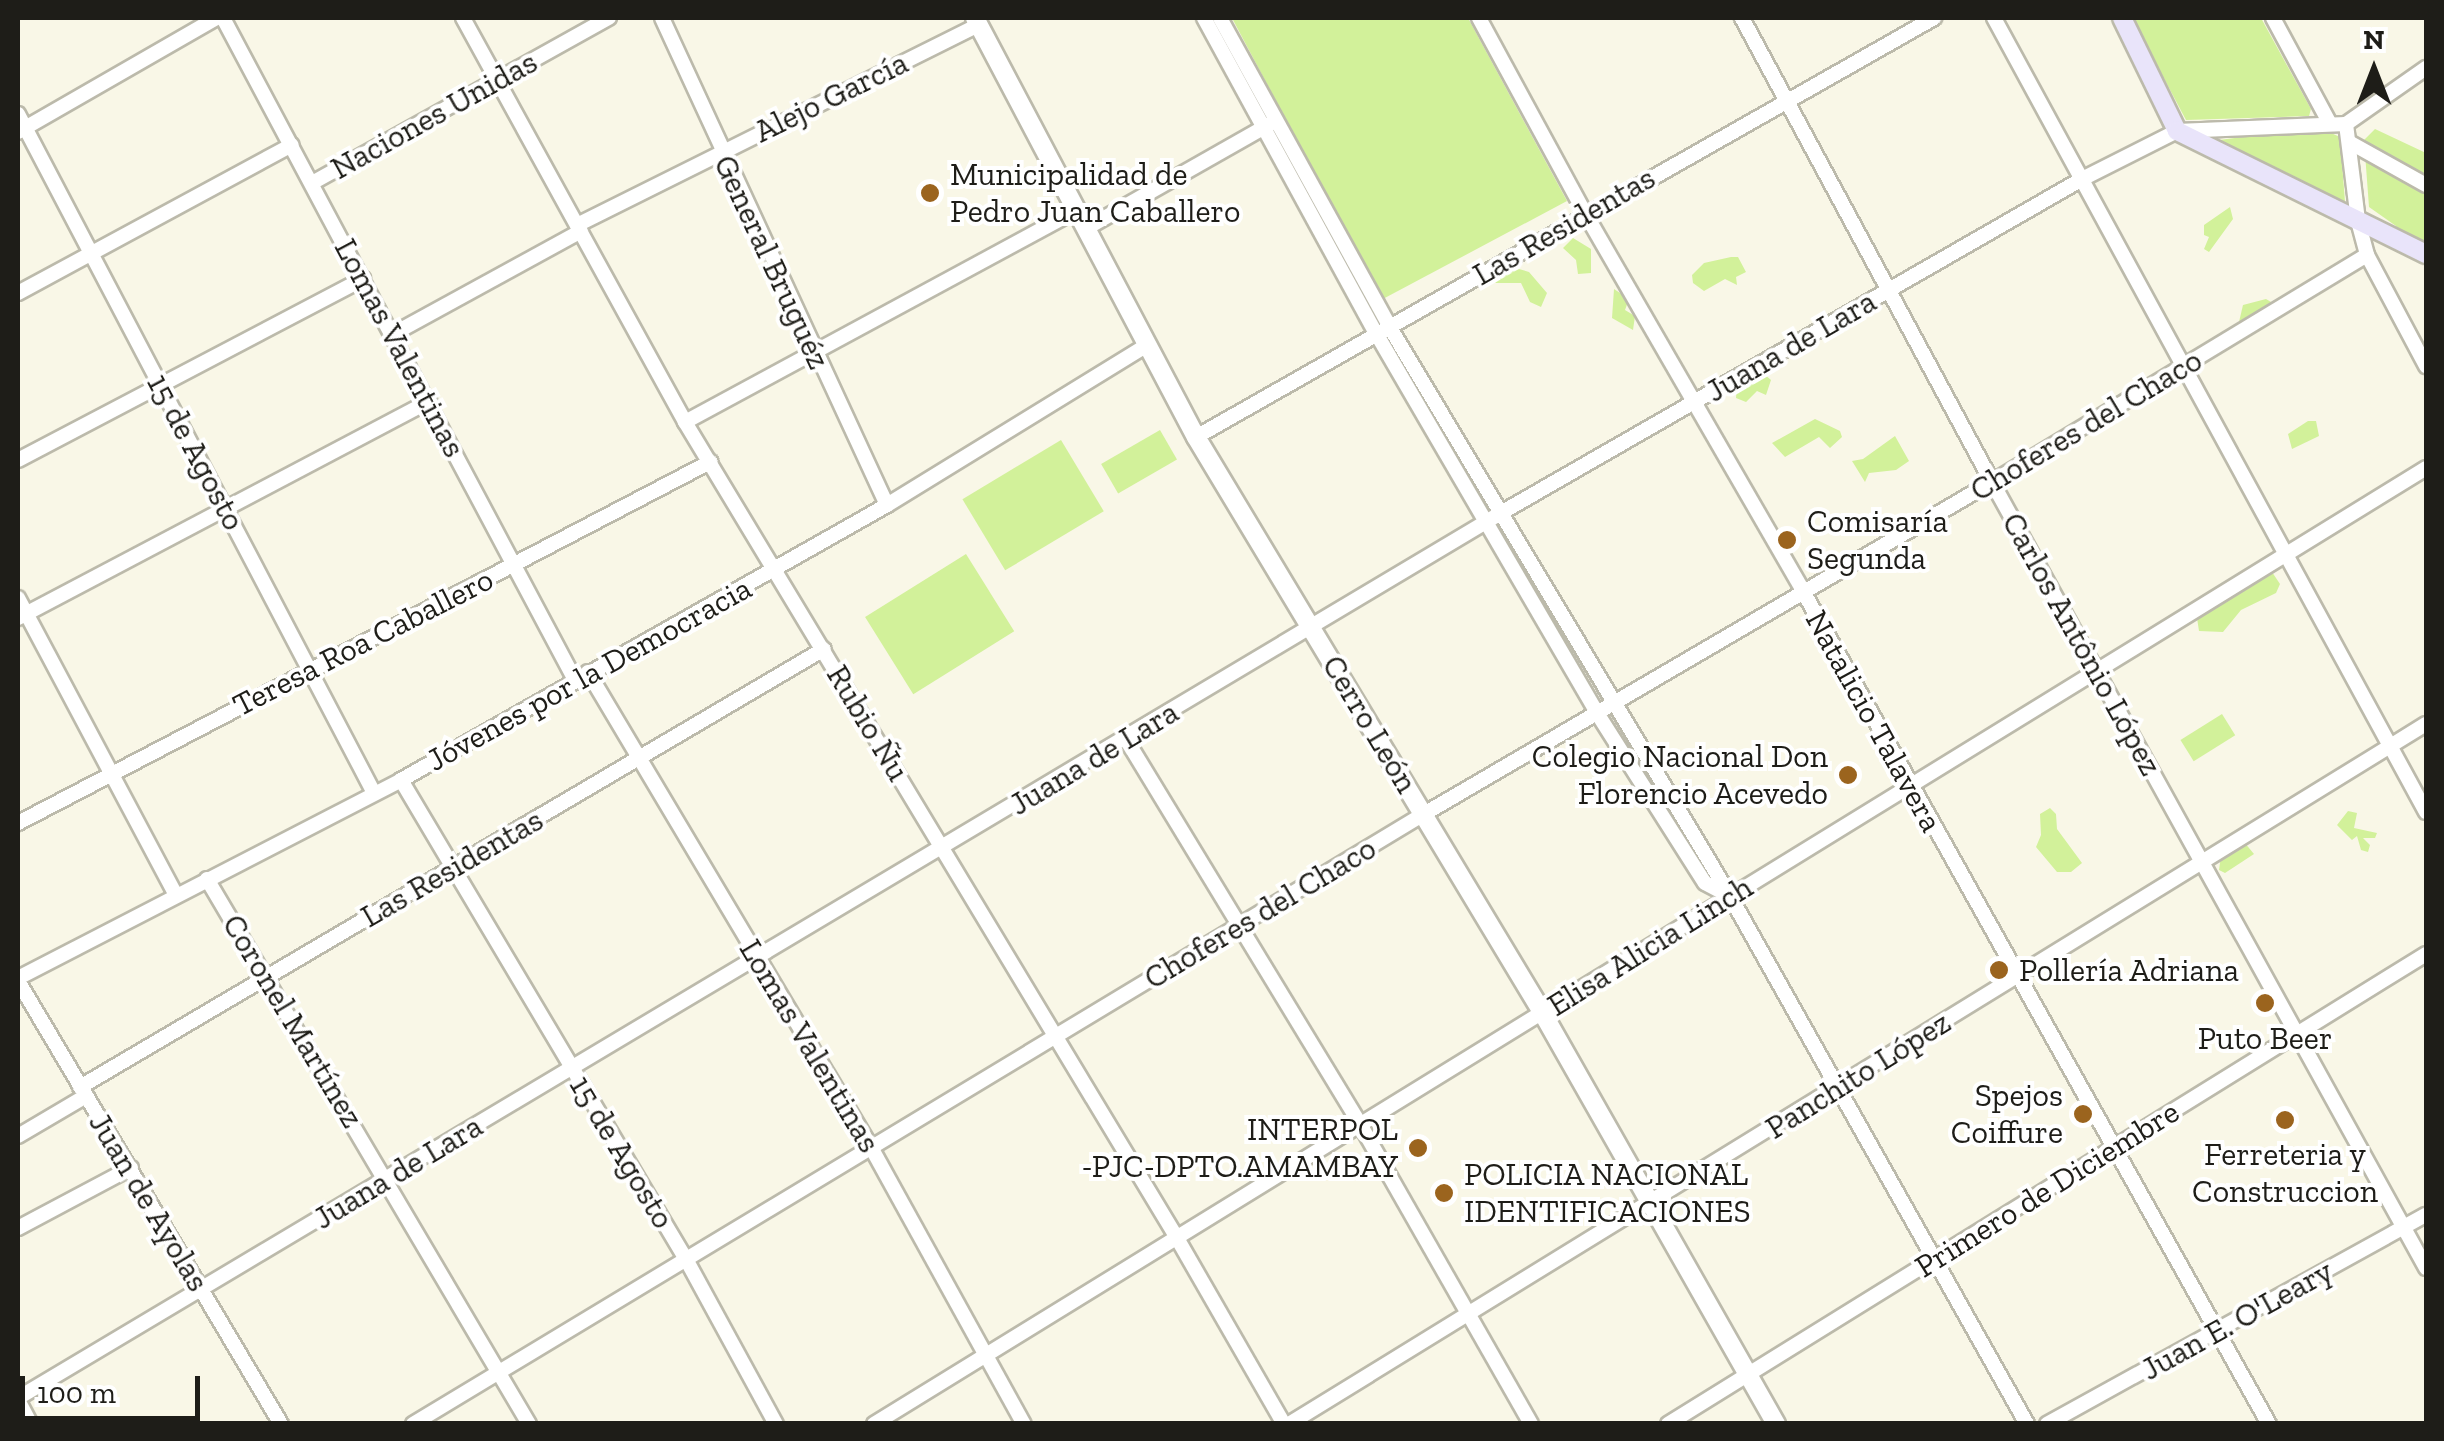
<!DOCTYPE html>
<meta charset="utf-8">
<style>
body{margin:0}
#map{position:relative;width:2444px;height:1441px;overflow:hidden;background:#f9f7e7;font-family:"Zilla Slab",serif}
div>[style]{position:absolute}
.green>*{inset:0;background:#d2f19a;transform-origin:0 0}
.roads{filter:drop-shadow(2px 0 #bcbaab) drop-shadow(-2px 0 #bcbaab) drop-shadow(0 2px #bcbaab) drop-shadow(0 -2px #bcbaab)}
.minor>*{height:14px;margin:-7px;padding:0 7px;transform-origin:7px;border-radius:7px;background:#fff}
.tertiary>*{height:18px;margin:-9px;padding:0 9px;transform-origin:9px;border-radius:9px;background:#fff}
.secondary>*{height:18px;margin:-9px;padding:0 9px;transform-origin:9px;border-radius:9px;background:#e9e4fa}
.dots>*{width:28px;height:28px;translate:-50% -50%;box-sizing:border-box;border:5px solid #fff;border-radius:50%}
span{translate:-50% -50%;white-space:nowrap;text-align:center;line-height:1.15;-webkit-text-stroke:8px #fff;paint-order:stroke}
.street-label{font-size:32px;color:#1e1d18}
.poi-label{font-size:32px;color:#1e1d18}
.left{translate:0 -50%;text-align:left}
.right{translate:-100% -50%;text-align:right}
.frame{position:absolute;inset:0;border:20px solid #1e1d18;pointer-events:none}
.north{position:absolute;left:2324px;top:20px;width:100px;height:100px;-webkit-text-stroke:8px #fff;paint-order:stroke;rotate:0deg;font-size:28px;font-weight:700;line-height:40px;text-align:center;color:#1e1d18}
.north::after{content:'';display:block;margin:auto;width:35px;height:45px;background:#1e1d18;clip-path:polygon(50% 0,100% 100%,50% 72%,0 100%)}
.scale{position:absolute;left:20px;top:1376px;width:180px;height:45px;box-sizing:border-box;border:5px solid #1e1d18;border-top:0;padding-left:12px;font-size:30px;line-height:35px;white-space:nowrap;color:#1e1d18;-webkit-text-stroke:8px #fff;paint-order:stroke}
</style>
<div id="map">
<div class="green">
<div style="clip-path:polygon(1232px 18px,1468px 18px,1567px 201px,1381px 300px)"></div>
<div style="clip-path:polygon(2132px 18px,2261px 18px,2311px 109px,2309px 116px,2186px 120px)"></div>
<div style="clip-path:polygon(2375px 129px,2426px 153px,2426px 241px,2415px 244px,2397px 236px,2396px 226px,2369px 207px,2364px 140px)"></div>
<div style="clip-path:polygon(2282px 132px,2331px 133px,2340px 137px,2345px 202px,2219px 140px)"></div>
<div style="clip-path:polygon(2230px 207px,2233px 219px,2209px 252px,2204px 249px,2209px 237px,2204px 235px,2204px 225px)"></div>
<div style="clip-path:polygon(1573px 238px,1591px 249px,1591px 273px,1578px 274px,1576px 260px,1563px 248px)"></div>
<div style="clip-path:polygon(1731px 257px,1738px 257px,1746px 272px,1736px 277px,1737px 285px,1725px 279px,1704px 291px,1693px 283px,1692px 275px,1704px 263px)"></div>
<div style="clip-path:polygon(1519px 269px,1529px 272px,1547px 293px,1541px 307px,1530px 302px,1521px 283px,1495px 283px,1503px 274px)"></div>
<div style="clip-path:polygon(1614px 289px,1629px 299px,1625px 310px,1635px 316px,1633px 330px,1612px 318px)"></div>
<div style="clip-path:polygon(2266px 299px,2271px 302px,2268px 324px,2256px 331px,2242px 326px,2239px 322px,2243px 305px)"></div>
<div style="clip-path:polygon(1763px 373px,1771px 380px,1766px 395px,1757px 391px,1746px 402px,1736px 398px,1737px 383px)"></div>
<div style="clip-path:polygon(1815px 419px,1840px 431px,1842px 437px,1830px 448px,1819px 437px,1785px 457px,1772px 443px)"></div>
<div style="clip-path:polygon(2308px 421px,2316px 421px,2319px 436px,2292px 449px,2288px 434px)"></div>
<div style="left:1160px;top:430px;width:34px;height:68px;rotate:60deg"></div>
<div style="clip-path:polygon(1895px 436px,1909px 461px,1896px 470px,1869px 473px,1865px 482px,1852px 461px,1863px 459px)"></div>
<div style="left:1061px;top:440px;width:83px;height:115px;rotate:59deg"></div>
<div style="left:966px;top:554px;width:91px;height:119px;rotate:58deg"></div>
<div style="clip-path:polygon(2270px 569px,2280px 584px,2276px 593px,2241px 610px,2223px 632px,2199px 631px,2197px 618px,2209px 607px)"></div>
<div style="left:2222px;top:714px;width:25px;height:49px;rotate:58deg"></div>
<div style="clip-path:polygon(2050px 808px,2056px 814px,2057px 829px,2082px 863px,2071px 872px,2057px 872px,2036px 847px,2041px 835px,2040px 814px)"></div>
<div style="clip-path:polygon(2348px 811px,2357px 813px,2354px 828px,2377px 833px,2375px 838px,2363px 838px,2370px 845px,2368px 852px,2361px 850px,2357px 836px,2352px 840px,2337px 825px)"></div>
<div style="clip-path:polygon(2244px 842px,2254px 854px,2225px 873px,2219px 870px,2221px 856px)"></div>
</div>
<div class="roads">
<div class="minor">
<div style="left:223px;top:18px;width:750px;rotate:62deg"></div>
<div style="left:463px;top:18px;width:461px;rotate:61.2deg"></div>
<div style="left:685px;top:422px;width:953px;rotate:58.91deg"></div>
<div style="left:1177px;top:1238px;width:215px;rotate:60.1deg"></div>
<div style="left:662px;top:18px;width:536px;rotate:65.2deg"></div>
<div style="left:1204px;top:18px;width:359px;rotate:61.4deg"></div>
<div style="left:1376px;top:333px;width:440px;rotate:59.8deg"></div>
<div style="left:1597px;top:713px;width:201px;rotate:57.6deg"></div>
<div style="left:1705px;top:883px;width:27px;rotate:28deg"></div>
<div style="left:1220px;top:18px;width:351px;rotate:61.2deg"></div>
<div style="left:1389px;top:326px;width:664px;rotate:59.11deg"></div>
<div style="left:1730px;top:896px;width:606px;rotate:60.64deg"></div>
<div style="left:1479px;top:18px;width:222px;rotate:61.5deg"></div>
<div style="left:1585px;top:213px;width:439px;rotate:60deg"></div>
<div style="left:1804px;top:593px;width:952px;rotate:60.77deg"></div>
<div style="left:1742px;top:18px;width:527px;rotate:61.68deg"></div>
<div style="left:1992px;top:482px;width:898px;rotate:61.09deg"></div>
<div style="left:1994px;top:18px;width:904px;rotate:61.45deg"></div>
<div style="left:2273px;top:18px;width:120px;rotate:61.7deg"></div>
<div style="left:18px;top:114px;width:764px;rotate:62.33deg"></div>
<div style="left:2346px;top:124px;width:98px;rotate:-35deg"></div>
<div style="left:18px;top:132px;width:228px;rotate:-29.9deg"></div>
<div style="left:2349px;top:142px;width:88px;rotate:29.2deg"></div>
<div style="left:312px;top:183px;width:340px;rotate:-29.1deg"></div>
<div style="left:577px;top:225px;width:449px;rotate:-26.5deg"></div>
<div style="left:1085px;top:229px;width:213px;rotate:-29.6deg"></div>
<div style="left:18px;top:293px;width:311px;rotate:-28.4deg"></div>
<div style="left:393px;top:334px;width:214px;rotate:-28.7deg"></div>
<div style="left:685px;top:422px;width:443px;rotate:-28.4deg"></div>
<div style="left:1196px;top:437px;width:849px;rotate:-29.59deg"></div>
<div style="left:18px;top:460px;width:390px;rotate:-27.7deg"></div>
<div style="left:18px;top:598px;width:336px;rotate:62deg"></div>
<div style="left:18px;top:618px;width:465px;rotate:-27.8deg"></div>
<div style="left:588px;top:672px;width:555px;rotate:59.23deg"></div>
<div style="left:872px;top:1149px;width:314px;rotate:61.1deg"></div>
<div style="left:1126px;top:739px;width:451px;rotate:58.7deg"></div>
<div style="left:1360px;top:1124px;width:345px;rotate:60.3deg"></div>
<div style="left:401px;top:780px;width:560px;rotate:59.26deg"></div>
<div style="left:687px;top:1261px;width:186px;rotate:61.4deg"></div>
<div style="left:18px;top:823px;width:781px;rotate:-27.55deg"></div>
<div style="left:207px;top:879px;width:633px;rotate:59.42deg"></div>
<div style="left:18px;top:978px;width:431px;rotate:-27.3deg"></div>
<div style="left:401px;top:780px;width:558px;rotate:-29.5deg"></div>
<div style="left:887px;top:505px;width:305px;rotate:-31.6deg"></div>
<div style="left:18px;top:981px;width:515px;rotate:59.3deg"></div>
<div style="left:80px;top:1087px;width:863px;rotate:-30.49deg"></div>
<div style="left:18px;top:1136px;width:79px;rotate:-30.5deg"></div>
<div style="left:18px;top:1228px;width:128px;rotate:-28deg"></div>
<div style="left:18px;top:1398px;width:1725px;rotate:-30.83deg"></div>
<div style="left:1499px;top:514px;width:672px;rotate:-29.88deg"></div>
<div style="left:2082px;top:179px;width:106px;rotate:-26.8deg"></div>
<div style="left:2177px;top:131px;width:169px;rotate:-2.4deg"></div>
<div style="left:2346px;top:124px;width:98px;rotate:82.9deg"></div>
<div style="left:2358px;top:221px;width:35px;rotate:75deg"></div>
<div style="left:2367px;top:255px;width:126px;rotate:62deg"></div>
<div style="left:18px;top:1400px;width:27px;rotate:62deg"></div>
<div style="left:413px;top:1424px;width:1181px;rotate:-31.11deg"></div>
<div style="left:1424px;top:814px;width:658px;rotate:-30.31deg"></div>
<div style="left:1992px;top:482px;width:438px;rotate:-31.2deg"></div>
<div style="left:874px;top:1424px;width:1823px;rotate:-31.63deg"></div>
<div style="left:1289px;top:1424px;width:1335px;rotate:-31.62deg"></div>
<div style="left:1668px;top:1424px;width:892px;rotate:-31.8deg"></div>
<div style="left:2047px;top:1424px;width:433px;rotate:-28.9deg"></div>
</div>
<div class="tertiary">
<div style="left:975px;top:18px;width:474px;rotate:62.2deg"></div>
<div style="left:1196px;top:437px;width:671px;rotate:58.96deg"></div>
<div style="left:1542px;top:1012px;width:474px;rotate:60.4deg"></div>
</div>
<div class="secondary">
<div style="left:2122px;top:18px;width:126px;rotate:64deg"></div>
<div style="left:2177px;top:131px;width:278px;rotate:26.3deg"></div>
</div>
</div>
<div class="dots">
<div style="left:930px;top:193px;background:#9b641e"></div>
<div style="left:1787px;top:540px;background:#9b641e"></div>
<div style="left:1848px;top:775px;background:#9b641e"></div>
<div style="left:1999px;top:970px;background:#9b641e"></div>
<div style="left:2265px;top:1003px;background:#9b641e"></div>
<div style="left:2083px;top:1114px;background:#9b641e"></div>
<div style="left:2285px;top:1120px;background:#9b641e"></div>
<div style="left:1418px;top:1148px;background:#9b641e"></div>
<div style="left:1444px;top:1193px;background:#9b641e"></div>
</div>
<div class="street-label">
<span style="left:831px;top:97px;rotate:-26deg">Alejo García</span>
<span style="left:434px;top:115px;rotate:-29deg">Naciones Unidas</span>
<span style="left:1564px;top:226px;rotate:-30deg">Las Residentas</span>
<span style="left:772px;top:262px;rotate:65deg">General Bruguéz</span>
<span style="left:1791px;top:346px;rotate:-30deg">Juana de Lara</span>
<span style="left:400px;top:348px;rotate:62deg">Lomas Valentinas</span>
<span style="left:2086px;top:425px;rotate:-31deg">Choferes del Chaco</span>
<span style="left:196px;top:452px;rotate:62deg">15 de Agosto</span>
<span style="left:363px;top:642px;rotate:-27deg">Teresa Roa Caballero</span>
<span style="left:2082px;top:644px;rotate:61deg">Carlos Antônio López</span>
<span style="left:589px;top:674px;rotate:-29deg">Jóvenes por la Democracia</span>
<span style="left:1874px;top:721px;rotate:61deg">Natalicio Talavera</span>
<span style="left:868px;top:723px;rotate:59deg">Rubio Ñu</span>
<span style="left:1370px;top:724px;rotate:59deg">Cerro León</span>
<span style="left:1094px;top:758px;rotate:-31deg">Juana de Lara</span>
<span style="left:452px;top:868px;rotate:-30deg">Las Residentas</span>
<span style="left:1260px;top:913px;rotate:-31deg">Choferes del Chaco</span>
<span style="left:1650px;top:946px;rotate:-32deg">Elisa Alicia Linch</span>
<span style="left:293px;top:1021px;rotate:59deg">Coronel Martínez</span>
<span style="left:810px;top:1046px;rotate:59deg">Lomas Valentinas</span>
<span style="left:1858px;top:1075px;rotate:-32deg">Panchito López</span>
<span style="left:622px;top:1152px;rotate:59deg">15 de Agosto</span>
<span style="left:398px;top:1172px;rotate:-31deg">Juana de Lara</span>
<span style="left:2047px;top:1189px;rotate:-32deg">Primero de Diciembre</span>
<span style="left:149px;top:1202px;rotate:59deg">Juan de Ayolas</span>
<span style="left:2237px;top:1320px;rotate:-29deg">Juan E. O'Leary</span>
</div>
<div class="poi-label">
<span class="left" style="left:950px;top:193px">Municipalidad de<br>Pedro Juan Caballero</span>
<span class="left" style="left:1807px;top:540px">Comisaría<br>Segunda</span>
<span class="right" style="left:1828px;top:775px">Colegio Nacional Don<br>Florencio Acevedo</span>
<span class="left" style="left:2019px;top:970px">Pollería Adriana</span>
<span style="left:2265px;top:1038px">Puto Beer</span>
<span class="right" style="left:2063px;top:1114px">Spejos<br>Coiffure</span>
<span class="right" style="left:1398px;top:1148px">INTERPOL<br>-PJC-DPTO.AMAMBAY</span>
<span style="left:2285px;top:1173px">Ferreteria y<br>Construccion</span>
<span class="left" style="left:1464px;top:1193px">POLICIA NACIONAL<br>IDENTIFICACIONES</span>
</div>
<div class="frame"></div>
<div class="north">N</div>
<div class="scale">100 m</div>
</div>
